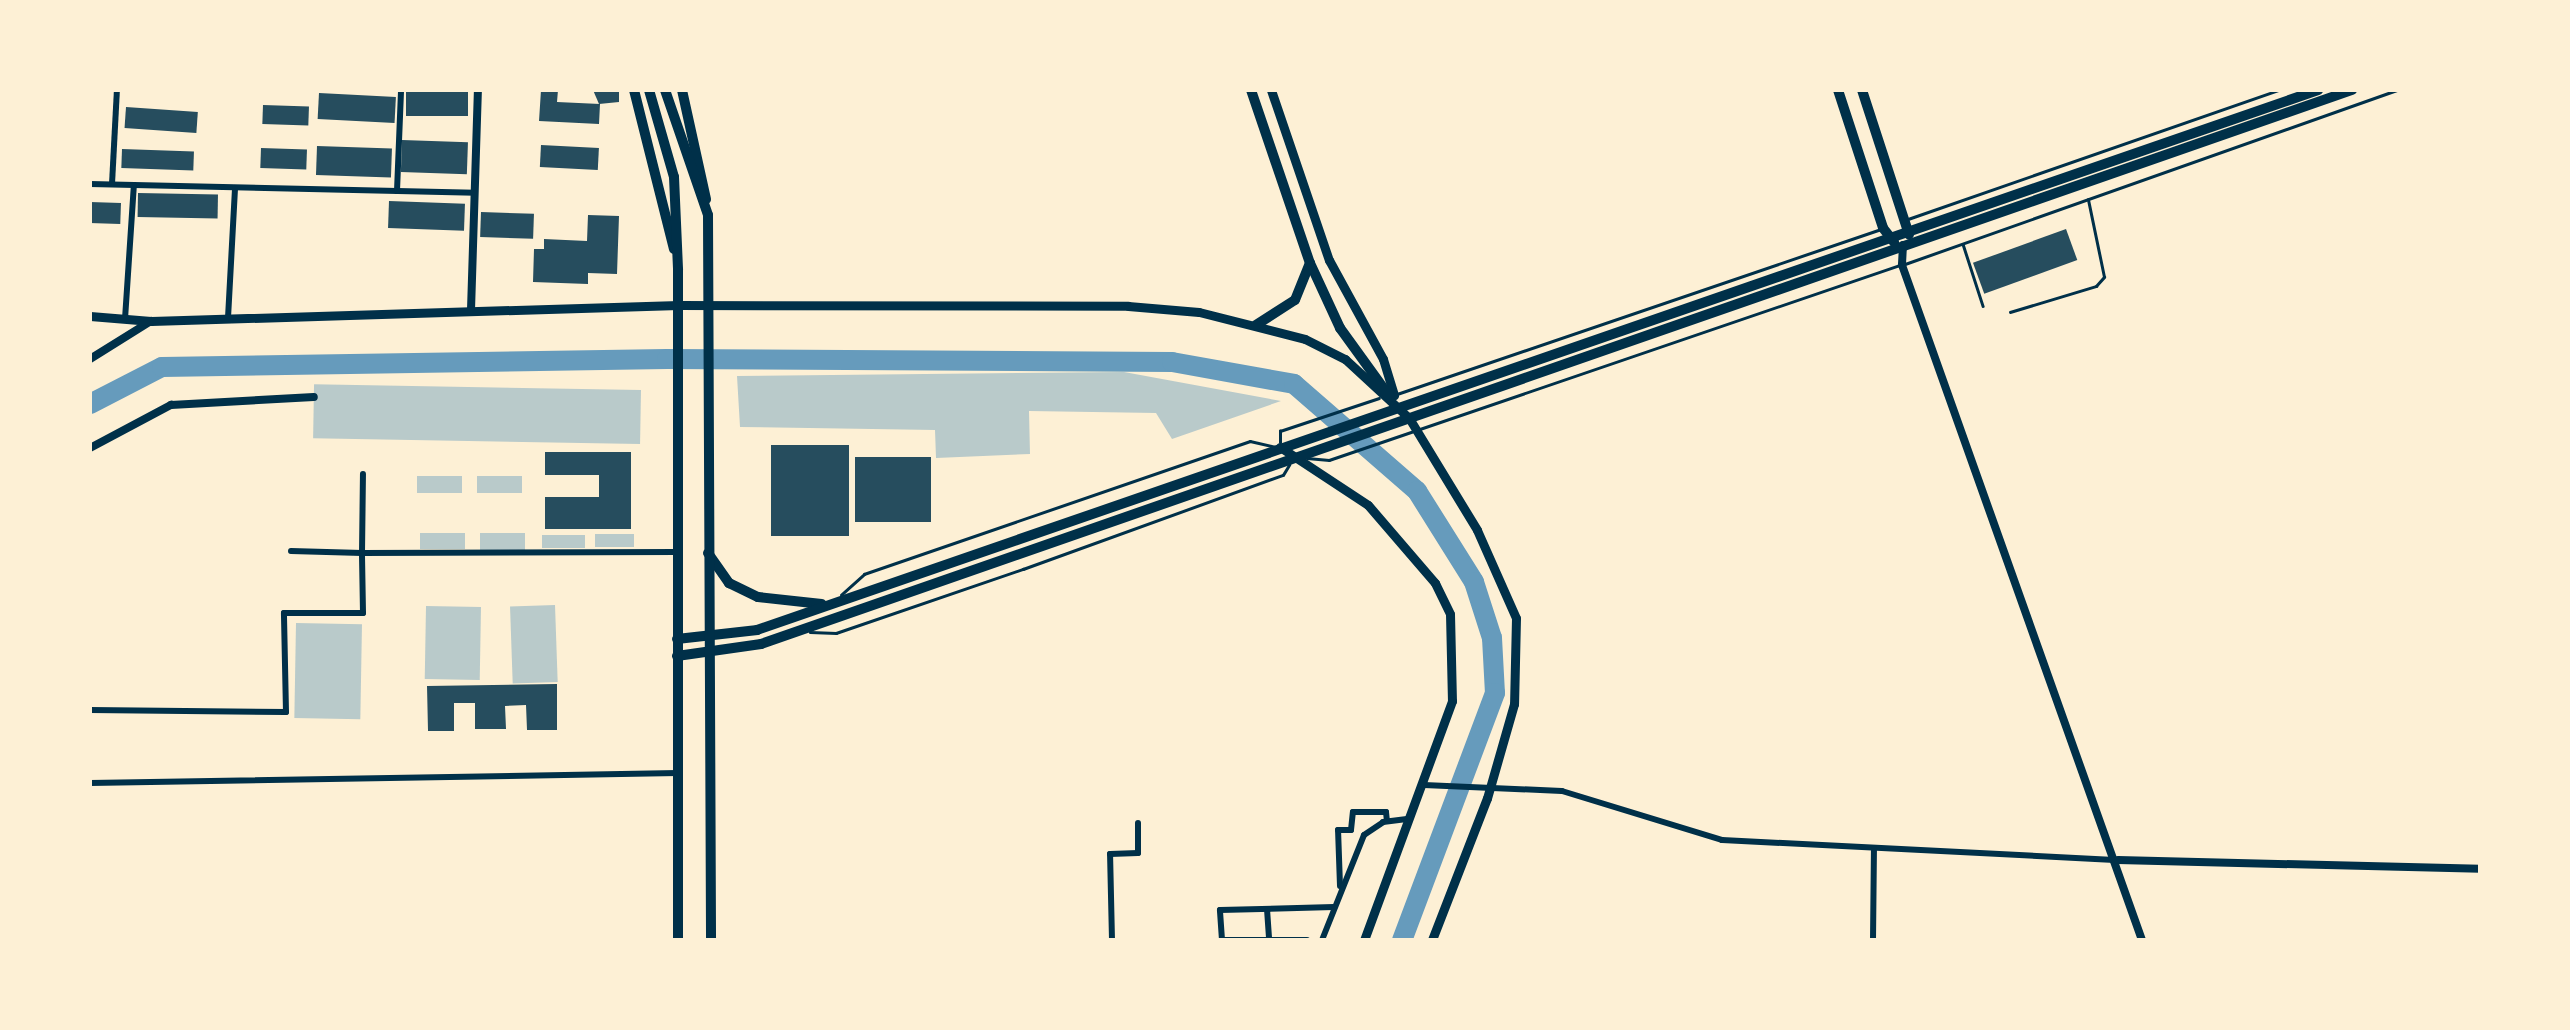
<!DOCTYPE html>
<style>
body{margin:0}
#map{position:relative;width:2570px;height:1030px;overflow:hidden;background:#fdf0d5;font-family:"Sofia Sans Condensed",sans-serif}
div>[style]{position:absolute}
.green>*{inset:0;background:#b9caca;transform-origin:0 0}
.river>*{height:20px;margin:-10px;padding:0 10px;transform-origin:10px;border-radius:10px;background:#669bbc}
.building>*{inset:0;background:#264d5e;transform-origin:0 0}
.service>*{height:2.5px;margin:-1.25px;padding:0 1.25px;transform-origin:1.25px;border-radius:1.25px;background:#003049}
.minor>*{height:6px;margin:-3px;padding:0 3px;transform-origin:3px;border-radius:3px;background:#003049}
.tertiary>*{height:8px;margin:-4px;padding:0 4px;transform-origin:4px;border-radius:4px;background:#003049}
.secondary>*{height:9px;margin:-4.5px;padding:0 4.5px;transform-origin:4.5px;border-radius:4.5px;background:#003049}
.primary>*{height:10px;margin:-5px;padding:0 5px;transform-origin:5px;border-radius:5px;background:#003049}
.trunk>*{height:10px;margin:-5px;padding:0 5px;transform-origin:5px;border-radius:5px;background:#003049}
span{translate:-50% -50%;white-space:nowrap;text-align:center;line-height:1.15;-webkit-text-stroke:8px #fdf0d5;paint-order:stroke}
.frame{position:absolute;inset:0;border:92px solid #fdf0d5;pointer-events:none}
</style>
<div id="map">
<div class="green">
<div style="clip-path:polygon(1124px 372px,1281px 401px,1172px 439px,1156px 413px,1029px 411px,1030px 454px,936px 458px,935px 430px,740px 427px,737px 376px)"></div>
<div style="left:641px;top:390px;width:54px;height:327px;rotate:91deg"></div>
<div style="left:417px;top:476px;width:45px;height:17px"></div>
<div style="left:477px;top:476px;width:45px;height:17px"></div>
<div style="left:420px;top:533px;width:45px;height:16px"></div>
<div style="left:480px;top:533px;width:45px;height:17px"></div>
<div style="left:595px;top:534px;width:39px;height:13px"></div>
<div style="left:542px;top:535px;width:43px;height:13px"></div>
<div style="left:555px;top:605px;width:77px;height:45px;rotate:88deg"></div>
<div style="left:481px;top:607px;width:73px;height:55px;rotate:91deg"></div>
<div style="left:296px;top:623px;width:66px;height:95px;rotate:1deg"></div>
</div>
<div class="river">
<div style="left:90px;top:404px;width:81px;rotate:-27.2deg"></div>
<div style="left:162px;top:367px;width:505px;rotate:-0.91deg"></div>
<div style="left:667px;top:359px;width:505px;rotate:0.34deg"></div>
<div style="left:1172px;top:362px;width:124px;rotate:10.2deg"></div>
<div style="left:1294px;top:384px;width:163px;rotate:41deg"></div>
<div style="left:1417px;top:491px;width:107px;rotate:57.9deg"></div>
<div style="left:1474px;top:582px;width:59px;rotate:72.2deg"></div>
<div style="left:1492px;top:638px;width:55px;rotate:86.9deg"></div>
<div style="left:1495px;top:693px;width:264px;rotate:110.6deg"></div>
</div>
<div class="building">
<div style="left:406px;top:90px;width:62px;height:26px"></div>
<div style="clip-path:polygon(541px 90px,558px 90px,557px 102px,600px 104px,599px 124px,539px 121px)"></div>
<div style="clip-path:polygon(593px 90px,619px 90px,619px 102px,599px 104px)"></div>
<div style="left:319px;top:93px;width:77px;height:26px;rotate:3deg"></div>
<div style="left:263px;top:105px;width:46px;height:19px;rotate:2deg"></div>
<div style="left:126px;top:107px;width:72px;height:21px;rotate:4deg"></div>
<div style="left:402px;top:140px;width:66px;height:32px;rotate:2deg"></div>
<div style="left:541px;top:145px;width:58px;height:22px;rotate:3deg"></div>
<div style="left:317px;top:146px;width:75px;height:29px;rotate:2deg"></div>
<div style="left:261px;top:148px;width:46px;height:20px;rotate:2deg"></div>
<div style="left:122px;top:149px;width:72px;height:19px;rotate:2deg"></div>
<div style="left:138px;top:193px;width:80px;height:24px;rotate:1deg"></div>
<div style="left:389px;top:201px;width:76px;height:27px;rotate:2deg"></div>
<div style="left:90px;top:202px;width:31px;height:21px;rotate:2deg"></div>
<div style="left:481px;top:212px;width:53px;height:25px;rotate:2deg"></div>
<div style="clip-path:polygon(588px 215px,619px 216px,617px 274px,588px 273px,588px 284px,533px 282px,534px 249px,544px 249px,544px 239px,587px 241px)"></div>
<div style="left:2066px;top:229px;width:33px;height:99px;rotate:70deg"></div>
<div style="left:771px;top:445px;width:78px;height:91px"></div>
<div style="clip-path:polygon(545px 452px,631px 452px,631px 529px,545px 529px,545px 497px,599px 497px,599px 475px,545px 475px)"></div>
<div style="left:855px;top:457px;width:76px;height:65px"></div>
<div style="clip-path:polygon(557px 684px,557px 730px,527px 730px,526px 705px,505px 706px,506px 729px,475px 729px,475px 703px,454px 703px,454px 731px,428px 731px,427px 686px)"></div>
</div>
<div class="service">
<div style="left:1908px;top:219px;width:393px;rotate:-19.2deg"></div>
<div style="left:1963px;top:244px;width:65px;rotate:72.1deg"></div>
<div style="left:1905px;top:264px;width:522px;rotate:-19.48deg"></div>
<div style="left:2010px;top:312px;width:90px;rotate:-16.8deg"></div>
<div style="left:2096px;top:286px;width:12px;rotate:-48deg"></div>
<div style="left:2104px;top:277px;width:79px;rotate:-101.7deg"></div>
<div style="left:1397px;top:394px;width:511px;rotate:-18.82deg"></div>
<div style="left:1280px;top:442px;width:11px;rotate:-90deg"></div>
<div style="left:1280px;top:431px;width:104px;rotate:-18.4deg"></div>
<div style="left:1307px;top:458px;width:22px;rotate:5deg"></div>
<div style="left:1329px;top:460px;width:600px;rotate:-18.86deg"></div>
<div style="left:841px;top:595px;width:31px;rotate:-42deg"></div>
<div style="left:864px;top:574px;width:408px;rotate:-19deg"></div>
<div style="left:1250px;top:441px;width:28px;rotate:13deg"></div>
<div style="left:810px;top:632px;width:26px;rotate:2deg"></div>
<div style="left:836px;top:633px;width:198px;rotate:-18.9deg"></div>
<div style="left:1023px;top:569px;width:276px;rotate:-19.9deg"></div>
<div style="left:1283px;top:475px;width:12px;rotate:-59deg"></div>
</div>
<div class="minor">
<div style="left:90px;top:184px;width:385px;rotate:1.3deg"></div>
<div style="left:112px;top:184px;width:94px;rotate:-87deg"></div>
<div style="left:397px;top:191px;width:101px;rotate:-87.7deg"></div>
<div style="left:228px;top:318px;width:130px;rotate:-86.9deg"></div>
<div style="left:125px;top:319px;width:134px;rotate:-86.2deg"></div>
<div style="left:291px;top:551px;width:71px;rotate:1.6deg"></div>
<div style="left:362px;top:553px;width:79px;rotate:-89.3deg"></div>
<div style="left:90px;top:710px;width:196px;rotate:0.6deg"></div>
<div style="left:286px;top:712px;width:99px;rotate:-91.2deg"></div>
<div style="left:284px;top:613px;width:79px"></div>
<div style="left:363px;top:613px;width:60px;rotate:-91deg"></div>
<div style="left:362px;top:553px;width:315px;rotate:-0.2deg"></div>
<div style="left:90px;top:783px;width:588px;rotate:-0.97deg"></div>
<div style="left:1424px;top:785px;width:138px;rotate:2.5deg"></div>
<div style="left:1562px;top:791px;width:167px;rotate:17deg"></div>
<div style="left:1722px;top:840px;width:393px;rotate:2.9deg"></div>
<div style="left:1340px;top:886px;width:56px;rotate:-92deg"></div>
<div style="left:1338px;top:830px;width:13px"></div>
<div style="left:1351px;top:830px;width:18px;rotate:-84deg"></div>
<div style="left:1353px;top:812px;width:33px"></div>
<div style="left:1386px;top:812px;width:9px;rotate:84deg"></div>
<div style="left:1267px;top:909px;width:30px;rotate:86deg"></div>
<div style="left:1112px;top:940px;width:86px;rotate:-91.3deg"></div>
<div style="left:1110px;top:854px;width:28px;rotate:-2deg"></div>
<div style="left:1138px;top:853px;width:30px;rotate:-90deg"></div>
<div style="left:1222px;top:940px;width:30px;rotate:-94deg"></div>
<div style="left:1220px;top:910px;width:114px;rotate:-1.5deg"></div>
<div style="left:1223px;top:940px;width:84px"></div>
<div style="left:1322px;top:940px;width:113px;rotate:-68.2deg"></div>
<div style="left:1364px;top:835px;width:23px;rotate:-34deg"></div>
<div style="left:1383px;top:822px;width:26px;rotate:-7deg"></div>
<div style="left:1873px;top:940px;width:91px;rotate:-89.4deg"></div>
</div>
<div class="tertiary">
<div style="left:1903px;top:245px;width:20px;rotate:93deg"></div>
<div style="left:1902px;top:265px;width:716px;rotate:70.43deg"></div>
<div style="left:471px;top:310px;width:220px;rotate:-88.2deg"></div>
<div style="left:90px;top:359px;width:72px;rotate:-31.9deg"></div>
<div style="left:90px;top:448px;width:92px;rotate:-28deg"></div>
<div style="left:171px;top:405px;width:143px;rotate:-3.2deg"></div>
<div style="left:2118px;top:860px;width:362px;rotate:1.4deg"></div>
</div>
<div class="secondary">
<div style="left:1271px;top:90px;width:180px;rotate:71.2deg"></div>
<div style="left:1329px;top:260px;width:113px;rotate:61.4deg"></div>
<div style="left:1383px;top:359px;width:38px;rotate:73deg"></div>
<div style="left:90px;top:316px;width:61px;rotate:4.7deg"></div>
<div style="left:151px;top:321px;width:528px;rotate:-1.74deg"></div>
<div style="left:679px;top:305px;width:449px;rotate:0.1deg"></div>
<div style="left:1128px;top:306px;width:71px;rotate:4.8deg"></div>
<div style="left:1199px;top:312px;width:109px;rotate:14.3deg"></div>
<div style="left:1305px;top:339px;width:45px;rotate:26.6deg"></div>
<div style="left:1345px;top:359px;width:87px;rotate:42.7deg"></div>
<div style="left:1409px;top:418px;width:131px;rotate:58.7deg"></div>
<div style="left:1477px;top:530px;width:96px;rotate:66.1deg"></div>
<div style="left:1516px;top:618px;width:86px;rotate:91.3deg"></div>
<div style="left:1514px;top:704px;width:98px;rotate:106deg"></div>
<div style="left:1487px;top:798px;width:152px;rotate:111.2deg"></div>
<div style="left:1280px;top:447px;width:105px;rotate:33.4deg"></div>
<div style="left:1368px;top:505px;width:103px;rotate:49.3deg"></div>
<div style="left:1435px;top:583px;width:34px;rotate:64deg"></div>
<div style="left:1450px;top:614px;width:87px;rotate:88.7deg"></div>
<div style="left:1452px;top:701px;width:255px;rotate:110.2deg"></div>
</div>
<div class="primary">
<div style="left:634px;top:90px;width:164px;rotate:75.9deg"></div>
<div style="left:682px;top:90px;width:112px;rotate:77.6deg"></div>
<div style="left:1251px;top:90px;width:183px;rotate:71.2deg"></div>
<div style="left:1310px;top:263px;width:72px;rotate:65.2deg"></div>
<div style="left:1340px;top:328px;width:85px;rotate:54.1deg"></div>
<div style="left:1838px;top:90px;width:145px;rotate:71.9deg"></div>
<div style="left:1883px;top:228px;width:18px;rotate:52deg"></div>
<div style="left:1862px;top:90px;width:152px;rotate:72deg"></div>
<div style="left:1256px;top:325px;width:46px;rotate:-32.7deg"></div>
<div style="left:1295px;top:300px;width:40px;rotate:-68deg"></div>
<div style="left:708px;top:553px;width:37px;rotate:55deg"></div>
<div style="left:729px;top:583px;width:32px;rotate:26deg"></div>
<div style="left:758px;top:597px;width:64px;rotate:6.2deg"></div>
<div style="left:677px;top:639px;width:81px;rotate:-6.4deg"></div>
<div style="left:757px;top:630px;width:1652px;rotate:-19.08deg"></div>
<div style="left:677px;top:656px;width:85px;rotate:-8.1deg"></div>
<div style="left:761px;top:644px;width:1685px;rotate:-19.2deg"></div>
</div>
<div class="trunk">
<div style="left:649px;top:90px;width:91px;rotate:74deg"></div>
<div style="left:674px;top:177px;width:93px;rotate:87.5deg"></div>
<div style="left:678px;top:270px;width:670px;rotate:90deg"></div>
<div style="left:665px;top:90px;width:132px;rotate:71deg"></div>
<div style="left:708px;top:215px;width:725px;rotate:89.76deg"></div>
</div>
<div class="frame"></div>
</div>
